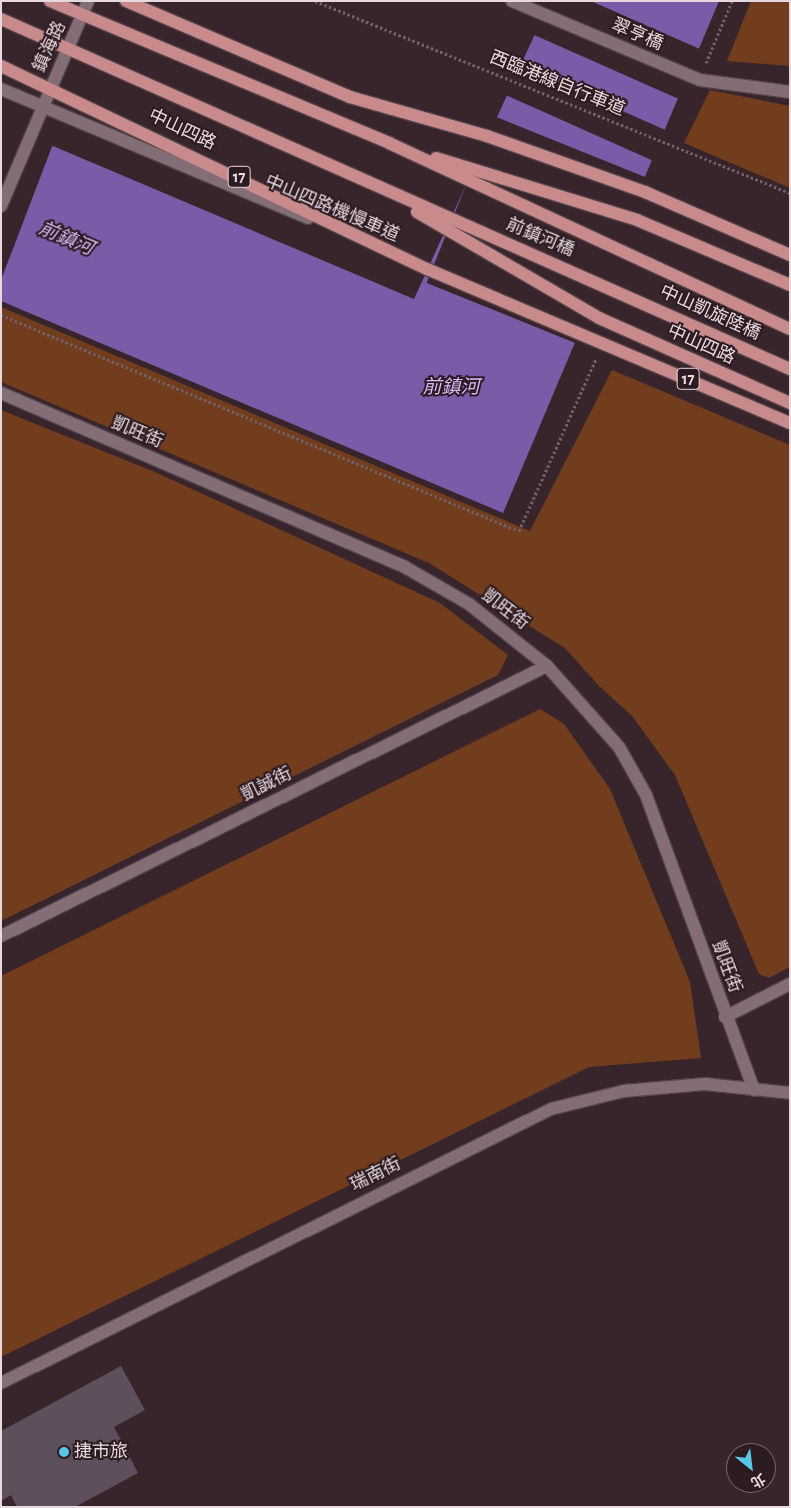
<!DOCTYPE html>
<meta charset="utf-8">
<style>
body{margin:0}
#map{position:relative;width:791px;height:1508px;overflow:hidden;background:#38252c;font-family:"Alegreya Sans","Noto Sans TC",sans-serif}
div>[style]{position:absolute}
.green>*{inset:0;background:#723d1d}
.water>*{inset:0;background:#7a5ba8}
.pier>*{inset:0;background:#38252c;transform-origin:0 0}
.building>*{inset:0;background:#5e4f5d}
.path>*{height:3px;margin-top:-1.5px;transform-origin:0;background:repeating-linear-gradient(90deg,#716066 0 2.5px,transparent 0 5px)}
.roads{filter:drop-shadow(1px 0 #524349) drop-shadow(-1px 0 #524349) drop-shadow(0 1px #524349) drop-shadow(0 -1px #524349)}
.lane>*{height:12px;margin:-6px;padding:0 6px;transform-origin:6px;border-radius:6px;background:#846e75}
.street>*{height:12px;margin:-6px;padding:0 6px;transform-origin:6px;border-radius:6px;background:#846e75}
.primary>*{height:12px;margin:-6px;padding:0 6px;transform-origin:6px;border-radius:6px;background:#c88a8a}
.dots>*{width:14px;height:14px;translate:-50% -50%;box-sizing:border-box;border:2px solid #2d1b22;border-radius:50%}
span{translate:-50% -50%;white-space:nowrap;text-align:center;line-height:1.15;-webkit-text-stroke:4px #2d1b22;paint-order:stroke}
.shield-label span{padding:1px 4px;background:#2d1b22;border:1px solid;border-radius:4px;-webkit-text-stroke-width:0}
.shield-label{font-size:16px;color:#e7dade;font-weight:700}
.street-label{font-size:18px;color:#e7dade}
.poi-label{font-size:18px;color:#e7dade}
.left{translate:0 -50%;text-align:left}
.water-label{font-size:19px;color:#d4bcfc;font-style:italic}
.frame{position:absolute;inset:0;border:2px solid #e7dade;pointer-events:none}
.north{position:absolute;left:726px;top:1443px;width:50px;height:50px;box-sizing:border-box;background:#2d1b22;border:1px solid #77676d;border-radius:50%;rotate:151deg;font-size:14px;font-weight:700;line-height:20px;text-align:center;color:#e7dade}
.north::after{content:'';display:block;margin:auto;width:18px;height:22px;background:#5bc7e7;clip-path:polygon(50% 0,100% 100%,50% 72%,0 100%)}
</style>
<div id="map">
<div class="green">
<div style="clip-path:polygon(751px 1px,790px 1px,790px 66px,727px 61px)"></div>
<div style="clip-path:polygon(710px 90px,790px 106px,790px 188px,684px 143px)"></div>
<div style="clip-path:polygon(1px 307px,530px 531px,612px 370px,790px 445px,790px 967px,769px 978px,759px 974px,675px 775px,632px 716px,599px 686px,565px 648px,429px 563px,1px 382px)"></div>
<div style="clip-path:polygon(1px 410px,155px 472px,440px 603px,508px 655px,498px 675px,1px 921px)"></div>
<div style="clip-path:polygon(540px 709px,564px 724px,610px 789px,690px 982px,701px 1058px,589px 1067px,1px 1357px,1px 976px)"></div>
</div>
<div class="water">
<div style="clip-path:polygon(550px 1px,719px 1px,503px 513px,1px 301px,1px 124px,414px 299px)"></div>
</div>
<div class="pier">
<div style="clip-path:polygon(547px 1px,591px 1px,702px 50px,681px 100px,532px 34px)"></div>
<div style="left:517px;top:64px;width:166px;height:33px;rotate:24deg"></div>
<div style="left:494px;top:116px;width:167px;height:180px;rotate:22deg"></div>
<div style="clip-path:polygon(1px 122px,53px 144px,1px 280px)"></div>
</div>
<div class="building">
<div style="clip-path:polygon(121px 1366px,145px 1410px,114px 1427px,138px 1473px,75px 1507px,17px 1507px,11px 1495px,1px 1501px,1px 1431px)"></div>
</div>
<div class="path">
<div style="left:315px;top:1px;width:512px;rotate:22.01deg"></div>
<div style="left:706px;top:63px;width:67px;rotate:-67.2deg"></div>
<div style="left:1px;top:315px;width:561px;rotate:22.64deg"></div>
<div style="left:519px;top:531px;width:188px;rotate:-65.9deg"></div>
</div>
<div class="roads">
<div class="lane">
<div style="left:1px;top:89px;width:333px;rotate:22.8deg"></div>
</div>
<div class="street">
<div style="left:512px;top:1px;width:204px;rotate:22.8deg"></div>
<div style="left:700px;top:80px;width:91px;rotate:7.6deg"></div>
<div style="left:1px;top:206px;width:223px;rotate:-67deg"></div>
<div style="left:1px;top:393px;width:438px;rotate:23.3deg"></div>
<div style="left:403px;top:566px;width:76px;rotate:29.9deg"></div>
<div style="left:469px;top:604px;width:100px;rotate:38.5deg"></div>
<div style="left:547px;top:666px;width:108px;rotate:48.4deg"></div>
<div style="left:619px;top:747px;width:55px;rotate:60.6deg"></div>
<div style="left:646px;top:795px;width:314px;rotate:69.9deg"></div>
<div style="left:1px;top:936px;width:609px;rotate:-26.31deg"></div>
<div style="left:725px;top:1017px;width:73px;rotate:-26.9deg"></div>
<div style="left:1px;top:1383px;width:614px;rotate:-26.48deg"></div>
<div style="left:551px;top:1109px;width:75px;rotate:-13.9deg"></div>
<div style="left:624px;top:1091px;width:81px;rotate:-4.9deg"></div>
<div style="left:705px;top:1084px;width:85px;rotate:6deg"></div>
</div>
<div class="primary">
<div style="left:50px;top:1px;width:368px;rotate:22.7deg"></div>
<div style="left:389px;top:143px;width:442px;rotate:24.9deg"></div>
<div style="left:126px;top:1px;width:244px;rotate:23.2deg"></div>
<div style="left:350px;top:97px;width:142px;rotate:15.9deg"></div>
<div style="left:487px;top:136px;width:168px;rotate:19.5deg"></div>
<div style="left:645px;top:192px;width:158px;rotate:23.5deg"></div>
<div style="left:1px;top:19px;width:863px;rotate:23.92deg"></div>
<div style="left:1px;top:66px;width:472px;rotate:25.5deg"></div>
<div style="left:427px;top:269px;width:394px;rotate:23deg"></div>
<div style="left:436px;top:158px;width:210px;rotate:17.1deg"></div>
<div style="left:637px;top:220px;width:166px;rotate:23deg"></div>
<div style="left:417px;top:212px;width:211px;rotate:30.2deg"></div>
<div style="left:599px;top:318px;width:209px;rotate:24deg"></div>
</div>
</div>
<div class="dots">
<div style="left:64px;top:1452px;background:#5bc7e7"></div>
</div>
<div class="shield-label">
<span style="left:239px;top:177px">17</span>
<span style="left:688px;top:379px">17</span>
</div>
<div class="street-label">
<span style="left:637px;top:35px;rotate:23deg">翠亨橋</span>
<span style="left:50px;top:47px;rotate:-65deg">鎮海路</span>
<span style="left:557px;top:84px;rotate:22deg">西臨港線自行車道</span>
<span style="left:182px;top:130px;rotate:25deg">中山四路</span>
<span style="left:332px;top:209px;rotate:23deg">中山四路機慢車道</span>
<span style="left:540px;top:238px;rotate:23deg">前鎮河橋</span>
<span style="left:710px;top:313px;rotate:24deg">中山凱旋陸橋</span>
<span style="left:701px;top:345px;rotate:24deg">中山四路</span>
<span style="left:137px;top:433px;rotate:23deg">凱旺街</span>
<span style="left:505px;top:610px;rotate:38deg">凱旺街</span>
<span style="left:267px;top:785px;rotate:-26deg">凱誠街</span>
<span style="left:726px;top:967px;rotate:70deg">凱旺街</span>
<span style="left:376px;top:1175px;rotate:-26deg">瑞南街</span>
</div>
<div class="poi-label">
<span class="left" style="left:74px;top:1452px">捷市旅</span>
</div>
<div class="water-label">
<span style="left:66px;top:239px;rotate:23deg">前鎮河</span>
<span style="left:451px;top:388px">前鎮河</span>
</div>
<div class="frame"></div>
<div class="north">北</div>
</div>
